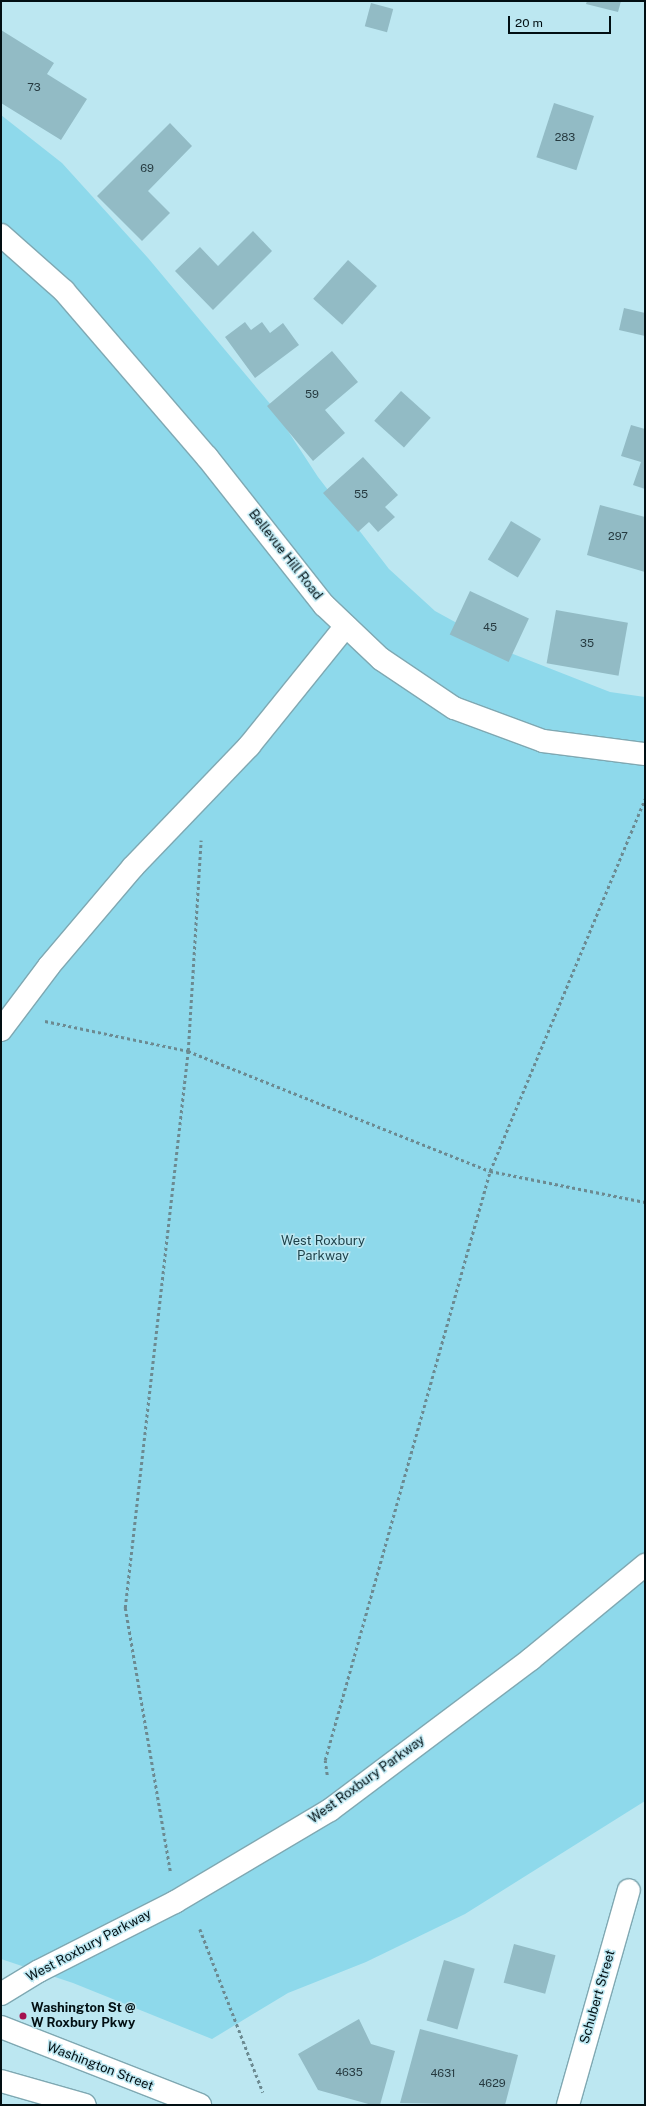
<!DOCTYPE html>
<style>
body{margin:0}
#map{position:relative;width:646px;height:2106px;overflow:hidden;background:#bce7f1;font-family:"Public Sans",sans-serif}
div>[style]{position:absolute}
.green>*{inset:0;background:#8ed9eb}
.building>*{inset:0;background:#92bbc5;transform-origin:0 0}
.path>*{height:2.5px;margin-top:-1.25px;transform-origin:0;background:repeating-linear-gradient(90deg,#6c8a91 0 3px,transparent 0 6px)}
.roads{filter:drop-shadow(1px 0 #7fa8b2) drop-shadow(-1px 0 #7fa8b2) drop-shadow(0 1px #7fa8b2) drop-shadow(0 -1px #7fa8b2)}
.minor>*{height:22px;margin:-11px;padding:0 11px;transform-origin:11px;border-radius:11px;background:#fff}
.major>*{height:22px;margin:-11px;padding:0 11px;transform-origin:11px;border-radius:11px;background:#fff}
.dots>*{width:11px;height:11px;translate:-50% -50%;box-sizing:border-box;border:2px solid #bce7f1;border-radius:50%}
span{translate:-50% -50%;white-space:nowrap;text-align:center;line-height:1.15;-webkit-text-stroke:3px #bce7f1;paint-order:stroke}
.number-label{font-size:11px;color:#263a40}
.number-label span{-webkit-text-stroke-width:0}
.street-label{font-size:13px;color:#020f13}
.park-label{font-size:13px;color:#1b3f47}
.poi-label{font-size:13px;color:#020f13;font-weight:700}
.left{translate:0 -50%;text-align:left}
.frame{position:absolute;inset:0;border:2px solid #020f13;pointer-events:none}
.scale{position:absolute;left:508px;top:16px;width:103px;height:18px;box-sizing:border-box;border:2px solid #020f13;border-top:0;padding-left:5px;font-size:12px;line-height:14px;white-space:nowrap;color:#020f13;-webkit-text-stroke:3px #bce7f1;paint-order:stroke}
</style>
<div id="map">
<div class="green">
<div style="clip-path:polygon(1px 115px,62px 163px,148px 258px,271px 405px,318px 477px,389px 569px,435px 611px,513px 654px,610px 692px,645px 697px,645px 1801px,465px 1914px,366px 1962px,288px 1993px,212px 2039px,73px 1983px,1px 1959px)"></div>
</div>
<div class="building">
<div style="clip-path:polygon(587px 1px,621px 1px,618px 12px,586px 4px)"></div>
<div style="left:371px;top:3px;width:23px;height:24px;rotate:15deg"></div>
<div style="clip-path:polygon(1px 30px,54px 63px,47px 74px,87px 99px,61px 140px,1px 103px)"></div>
<div style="left:554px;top:103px;width:42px;height:57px;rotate:18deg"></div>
<div style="clip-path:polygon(170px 123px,192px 146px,148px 191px,170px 213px,142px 241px,97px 196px)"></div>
<div style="clip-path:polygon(253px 231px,272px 251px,213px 310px,175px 271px,200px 247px,218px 266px)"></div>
<div style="left:348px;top:260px;width:39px;height:52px;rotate:42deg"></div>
<div style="clip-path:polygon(624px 308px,645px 313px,645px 336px,619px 330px)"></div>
<div style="clip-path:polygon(245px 322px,251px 330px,262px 322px,270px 333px,283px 323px,299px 345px,255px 378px,225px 337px)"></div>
<div style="clip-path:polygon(332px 351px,358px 382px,325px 410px,345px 433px,313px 461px,267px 406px)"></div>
<div style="left:401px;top:391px;width:40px;height:40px;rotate:42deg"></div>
<div style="clip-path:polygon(631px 425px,645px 429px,645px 489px,633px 485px,641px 462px,621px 456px)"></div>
<div style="clip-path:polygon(363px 457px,398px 495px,385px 507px,395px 517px,378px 532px,369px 522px,358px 532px,323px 493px)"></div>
<div style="clip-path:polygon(600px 505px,645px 517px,645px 572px,587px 555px)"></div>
<div style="left:511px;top:521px;width:35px;height:45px;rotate:31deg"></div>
<div style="left:470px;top:591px;width:65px;height:48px;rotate:25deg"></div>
<div style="left:556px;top:610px;width:73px;height:54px;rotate:10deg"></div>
<div style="left:514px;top:1944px;width:43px;height:40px;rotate:15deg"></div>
<div style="left:444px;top:1960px;width:32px;height:63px;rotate:16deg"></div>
<div style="clip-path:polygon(359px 2019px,371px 2044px,395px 2051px,380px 2105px,372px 2105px,318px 2090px,298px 2054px)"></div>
<div style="clip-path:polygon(420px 2029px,518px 2055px,505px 2105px,400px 2103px)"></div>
</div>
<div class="path">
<div style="left:45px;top:1021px;width:146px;rotate:11.8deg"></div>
<div style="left:188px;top:1051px;width:325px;rotate:21.7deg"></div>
<div style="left:490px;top:1171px;width:158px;rotate:11.3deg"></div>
<div style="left:327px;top:1775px;width:15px;rotate:-98deg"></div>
<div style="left:325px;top:1760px;width:612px;rotate:-74.35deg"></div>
<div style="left:490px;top:1171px;width:403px;rotate:-67.4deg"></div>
<div style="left:170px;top:1871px;width:267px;rotate:-99.7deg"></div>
<div style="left:125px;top:1608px;width:561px;rotate:-83.55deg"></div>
<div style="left:188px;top:1051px;width:211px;rotate:-86.5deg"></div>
<div style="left:200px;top:1929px;width:175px;rotate:68.9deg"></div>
</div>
<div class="roads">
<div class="minor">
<div style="left:1px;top:235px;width:84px;rotate:41.6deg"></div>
<div style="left:64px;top:291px;width:219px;rotate:49.3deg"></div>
<div style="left:207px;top:457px;width:189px;rotate:51.7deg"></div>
<div style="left:324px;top:605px;width:79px;rotate:43.5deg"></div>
<div style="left:381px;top:659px;width:88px;rotate:33.9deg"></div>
<div style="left:454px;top:708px;width:95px;rotate:20.3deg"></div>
<div style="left:543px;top:741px;width:103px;rotate:7.3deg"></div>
<div style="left:1px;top:1030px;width:80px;rotate:-53.1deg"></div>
<div style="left:49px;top:966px;width:130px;rotate:-49.7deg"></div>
<div style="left:133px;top:867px;width:168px;rotate:-46.2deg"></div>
<div style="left:249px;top:746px;width:154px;rotate:-51.1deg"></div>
<div style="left:568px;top:2105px;width:223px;rotate:-74.2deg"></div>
</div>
<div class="major">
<div style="left:1px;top:1994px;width:44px;rotate:-31.2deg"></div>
<div style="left:39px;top:1971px;width:153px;rotate:-26.9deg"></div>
<div style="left:175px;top:1902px;width:180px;rotate:-30.7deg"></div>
<div style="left:330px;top:1810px;width:251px;rotate:-36.9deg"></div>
<div style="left:531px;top:1659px;width:148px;rotate:-39.5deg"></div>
<div style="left:1px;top:2027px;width:214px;rotate:21.4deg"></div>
<div style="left:1px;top:2081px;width:87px;rotate:15.9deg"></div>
</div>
</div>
<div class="dots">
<div style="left:23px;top:2016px;background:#a4114f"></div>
</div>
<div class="number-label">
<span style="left:34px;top:87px">73</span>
<span style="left:565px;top:137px">283</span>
<span style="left:147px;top:168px">69</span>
<span style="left:312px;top:394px">59</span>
<span style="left:361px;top:494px">55</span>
<span style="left:618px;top:536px">297</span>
<span style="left:490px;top:627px">45</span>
<span style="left:587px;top:643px">35</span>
<span style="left:349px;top:2072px">4635</span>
<span style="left:443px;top:2073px">4631</span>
<span style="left:492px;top:2083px">4629</span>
</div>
<div class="street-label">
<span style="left:285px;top:555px;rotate:52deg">Bellevue Hill Road</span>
<span style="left:367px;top:1780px;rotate:-36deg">West Roxbury Parkway</span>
<span style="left:89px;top:1946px;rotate:-28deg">West Roxbury Parkway</span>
<span style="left:598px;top:1997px;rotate:-74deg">Schubert Street</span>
<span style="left:100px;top:2067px;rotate:21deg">Washington Street</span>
</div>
<div class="park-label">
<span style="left:323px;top:1249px">West Roxbury<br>Parkway</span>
</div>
<div class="poi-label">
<span class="left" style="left:31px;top:2016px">Washington St @<br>W Roxbury Pkwy</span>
</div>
<div class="frame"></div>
<div class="scale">20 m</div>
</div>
